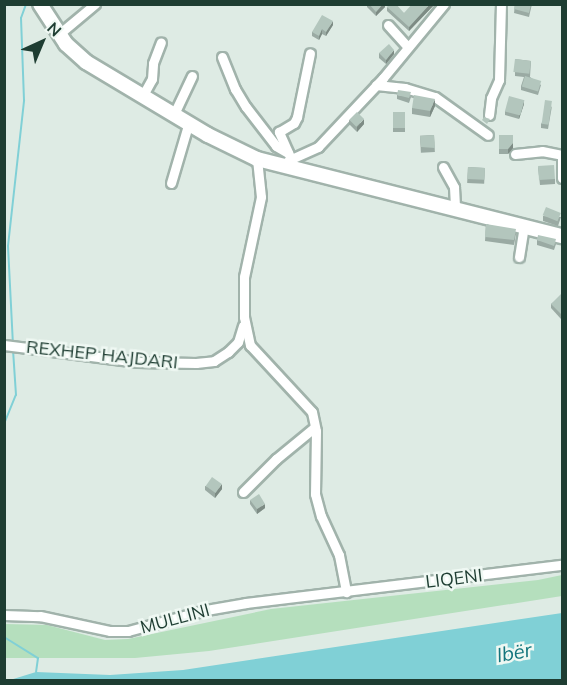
<!DOCTYPE html>
<meta charset="utf-8">
<style>
body{margin:0}
#map{position:relative;width:567px;height:685px;overflow:hidden;background:#deebe4;font-family:Mulish,sans-serif}
div>[style]{position:absolute}
.green>*{inset:0;background:#b5dfbd}
.water>*{inset:0;background:#80d0d6}
.stream>*{height:2px;margin:-1px;padding:0 1px;transform-origin:1px;border-radius:1px;background:#80d0d6}
.roads{filter:drop-shadow(2px 0 #a1b3ab) drop-shadow(-2px 0 #a1b3ab) drop-shadow(0 2px #a1b3ab) drop-shadow(0 -2px #a1b3ab)}
.minor>*{height:9px;margin:-4.5px;padding:0 4.5px;transform-origin:4.5px;border-radius:4.5px;background:#fff}
.secondary>*{height:14px;margin:-7px;padding:0 7px;transform-origin:7px;border-radius:7px;background:#fff}
.wall>*{inset:0;background:#9aaaa3;transform-origin:0 0}
.shaded-wall>*{inset:0;background:#7d8b84}
.building>*{inset:0;background:#b3c6bd;transform-origin:0 0}
span{translate:-50% -50%;white-space:nowrap;text-align:center;line-height:1.15;-webkit-text-stroke:5px #eff8f3;paint-order:stroke}
.street-label{font-size:18px;color:#1e3d32}
.water-label{font-size:20px;color:#13757d;font-style:italic}
.frame{position:absolute;inset:0;border:6px solid #1e3d32;pointer-events:none}
.north{position:absolute;left:12px;top:12px;width:60px;height:60px;-webkit-text-stroke:4px #eff8f3;paint-order:stroke;rotate:44deg;font-size:16px;font-weight:700;line-height:24px;text-align:center;color:#1e3d32}
.north::after{content:'';display:block;margin:auto;width:21px;height:27px;background:#1e3d32;clip-path:polygon(50% 0,100% 100%,50% 72%,0 100%)}
</style>
<div id="map">
<div class="green">
<div style="clip-path:polygon(562px 575px,562px 596px,209px 651px,135px 658px,5px 658px,5px 624px,47px 625px,105px 640px,128px 639px,271px 609px,538px 580px)"></div>
</div>
<div class="water">
<div style="clip-path:polygon(562px 613px,562px 680px,10px 680px,36px 672px,110px 675px,183px 670px)"></div>
</div>
<div class="stream">
<div style="left:13px;top:345px;width:99px;rotate:-92.9deg"></div>
<div style="left:8px;top:246px;width:147px;rotate:-83.7deg"></div>
<div style="left:24px;top:100px;width:82px;rotate:-92.1deg"></div>
<div style="left:21px;top:18px;width:15px;rotate:-70deg"></div>
<div style="left:4px;top:424px;width:31px;rotate:-68deg"></div>
<div style="left:16px;top:395px;width:45px;rotate:-93.8deg"></div>
<div style="left:4px;top:637px;width:40px;rotate:32deg"></div>
<div style="left:38px;top:658px;width:14px;rotate:98deg"></div>
</div>
<div class="roads">
<div class="minor">
<div style="left:388px;top:25px;width:28px;rotate:48deg"></div>
<div style="left:59px;top:34px;width:47px;rotate:-39.8deg"></div>
<div style="left:222px;top:57px;width:35px;rotate:68deg"></div>
<div style="left:235px;top:89px;width:21px;rotate:59deg"></div>
<div style="left:246px;top:107px;width:49px;rotate:52.4deg"></div>
<div style="left:276px;top:146px;width:14px;rotate:30deg"></div>
<div style="left:376px;top:85px;width:29px;rotate:6deg"></div>
<div style="left:405px;top:88px;width:31px;rotate:17deg"></div>
<div style="left:435px;top:97px;width:65px;rotate:35.6deg"></div>
<div style="left:143px;top:95px;width:18px;rotate:-61deg"></div>
<div style="left:152px;top:79px;width:16px;rotate:-86deg"></div>
<div style="left:153px;top:63px;width:22px;rotate:-69deg"></div>
<div style="left:174px;top:114px;width:42px;rotate:-64.7deg"></div>
<div style="left:489px;top:115px;width:17px;rotate:-83deg"></div>
<div style="left:491px;top:98px;width:20px;rotate:-66deg"></div>
<div style="left:499px;top:80px;width:76px;rotate:-88.5deg"></div>
<div style="left:515px;top:154px;width:27px;rotate:-6deg"></div>
<div style="left:542px;top:151px;width:20px;rotate:11deg"></div>
<div style="left:562px;top:155px;width:23px;rotate:90deg"></div>
<div style="left:257px;top:159px;width:38px;rotate:84deg"></div>
<div style="left:261px;top:197px;width:82px;rotate:102deg"></div>
<div style="left:244px;top:277px;width:40px;rotate:90deg"></div>
<div style="left:244px;top:317px;width:29px;rotate:78deg"></div>
<div style="left:250px;top:345px;width:91px;rotate:47.2deg"></div>
<div style="left:312px;top:412px;width:19px;rotate:78deg"></div>
<div style="left:316px;top:431px;width:63px;rotate:90.9deg"></div>
<div style="left:315px;top:494px;width:23px;rotate:75deg"></div>
<div style="left:321px;top:516px;width:43px;rotate:65.2deg"></div>
<div style="left:339px;top:555px;width:38px;rotate:79deg"></div>
<div style="left:291px;top:159px;width:30px;rotate:-114deg"></div>
<div style="left:279px;top:132px;width:17px;rotate:-31deg"></div>
<div style="left:294px;top:123px;width:7px;rotate:-63deg"></div>
<div style="left:297px;top:117px;width:65px;rotate:-78.5deg"></div>
<div style="left:282px;top:167px;width:10px;rotate:-45deg"></div>
<div style="left:289px;top:160px;width:32px;rotate:-24deg"></div>
<div style="left:318px;top:147px;width:95px;rotate:-46.7deg"></div>
<div style="left:383px;top:78px;width:96px;rotate:-50.5deg"></div>
<div style="left:443px;top:167px;width:23px;rotate:61deg"></div>
<div style="left:454px;top:187px;width:21px;rotate:87deg"></div>
<div style="left:171px;top:183px;width:64px;rotate:-73.6deg"></div>
<div style="left:519px;top:257px;width:31px;rotate:-81deg"></div>
<div style="left:4px;top:345px;width:135px;rotate:7.2deg"></div>
<div style="left:138px;top:362px;width:58px;rotate:1deg"></div>
<div style="left:196px;top:363px;width:18px;rotate:-6deg"></div>
<div style="left:214px;top:361px;width:17px;rotate:-33deg"></div>
<div style="left:228px;top:352px;width:14px;rotate:-45deg"></div>
<div style="left:238px;top:342px;width:17px;rotate:-73deg"></div>
<div style="left:243px;top:492px;width:47px;rotate:-45deg"></div>
<div style="left:276px;top:459px;width:50px;rotate:-39.4deg"></div>
<div style="left:4px;top:615px;width:36px;rotate:2deg"></div>
<div style="left:40px;top:616px;width:72px;rotate:12.1deg"></div>
<div style="left:110px;top:631px;width:18px"></div>
<div style="left:128px;top:631px;width:81px;rotate:-15.1deg"></div>
<div style="left:206px;top:610px;width:41px;rotate:-9.9deg"></div>
<div style="left:246px;top:603px;width:318px;rotate:-6.9deg"></div>
</div>
<div class="secondary">
<div style="left:40px;top:4px;width:48px;rotate:57deg"></div>
<div style="left:66px;top:44px;width:27px;rotate:42deg"></div>
<div style="left:86px;top:62px;width:142px;rotate:30.9deg"></div>
<div style="left:208px;top:135px;width:55px;rotate:26.1deg"></div>
<div style="left:257px;top:159px;width:315px;rotate:14.2deg"></div>
</div>
</div>
<div class="wall">
<div style="clip-path:polygon(367px 4px,385px 4px,385px 7px,376px 16px,367px 7px)"></div>
<div style="clip-path:polygon(515px 4px,532px 4px,529px 17px,514px 13px)"></div>
<div style="clip-path:polygon(434px 5px,409px 31px,387px 11px,387px 7px,404px 13px)"></div>
<div style="clip-path:polygon(333px 25px,326px 36px,322px 34px,319px 40px,312px 36px,312px 32px)"></div>
<div style="clip-path:polygon(379px 53px,394px 54px,386px 64px,379px 58px)"></div>
<div style="clip-path:polygon(515px 59px,531px 61px,530px 77px,541px 85px,538px 95px,521px 90px,521px 86px,524px 77px,515px 76px)"></div>
<div style="clip-path:polygon(397px 95px,411px 97px,409px 103px,397px 99px)"></div>
<div style="clip-path:polygon(524px 104px,519px 119px,505px 115px,505px 111px)"></div>
<div style="clip-path:polygon(435px 106px,430px 117px,412px 114px,412px 108px)"></div>
<div style="clip-path:polygon(552px 106px,548px 129px,541px 128px,541px 124px)"></div>
<div style="left:393px;top:112px;width:12px;height:20px"></div>
<div style="clip-path:polygon(349px 120px,364px 124px,357px 132px,349px 124px)"></div>
<div style="left:434px;top:135px;width:17px;height:14px;rotate:87deg"></div>
<div style="clip-path:polygon(499px 135px,513px 135px,513px 148px,508px 154px,499px 154px)"></div>
<div style="left:468px;top:167px;width:17px;height:16px;rotate:3deg"></div>
<div style="clip-path:polygon(538px 167px,555px 179px,555px 184px,540px 185px)"></div>
<div style="clip-path:polygon(543px 216px,561px 217px,558px 226px,543px 221px)"></div>
<div style="clip-path:polygon(486px 224px,516px 234px,514px 245px,485px 241px)"></div>
<div style="clip-path:polygon(537px 240px,556px 244px,554px 250px,537px 245px)"></div>
<div style="clip-path:polygon(562px 296px,561px 319px,551px 308px,551px 304px)"></div>
<div style="clip-path:polygon(205px 486px,222px 489px,215px 498px,205px 490px)"></div>
<div style="clip-path:polygon(250px 500px,265px 508px,257px 514px,250px 504px)"></div>
</div>
<div class="shaded-wall">
<div style="clip-path:polygon(383px 4px,385px 4px,385px 7px,376px 16px,376px 12px)"></div>
<div style="clip-path:polygon(430px 4px,434px 5px,409px 31px,409px 27px)"></div>
<div style="clip-path:polygon(333px 21px,333px 25px,326px 36px,326px 32px)"></div>
<div style="clip-path:polygon(322px 29px,322px 34px,319px 40px,319px 36px)"></div>
<div style="clip-path:polygon(394px 50px,394px 54px,386px 64px,386px 60px)"></div>
<div style="clip-path:polygon(435px 99px,435px 106px,430px 117px,430px 111px)"></div>
<div style="clip-path:polygon(524px 100px,524px 104px,519px 119px,519px 115px)"></div>
<div style="clip-path:polygon(364px 119px,364px 124px,357px 132px,357px 127px)"></div>
<div style="clip-path:polygon(513px 143px,513px 148px,508px 154px,508px 149px)"></div>
<div style="clip-path:polygon(222px 484px,222px 489px,215px 498px,215px 493px)"></div>
<div style="clip-path:polygon(265px 504px,265px 508px,257px 514px,257px 509px)"></div>
</div>
<div class="building">
<div style="clip-path:polygon(369px 4px,383px 4px,376px 12px)"></div>
<div style="clip-path:polygon(389px 4px,396px 4px,404px 13px,412px 4px,430px 4px,409px 27px,387px 7px)"></div>
<div style="clip-path:polygon(515px 4px,531px 4px,529px 13px,514px 9px)"></div>
<div style="clip-path:polygon(322px 15px,333px 21px,326px 32px,322px 29px,319px 36px,312px 32px)"></div>
<div style="clip-path:polygon(389px 44px,394px 50px,386px 60px,379px 53px)"></div>
<div style="left:515px;top:59px;width:16px;height:13px;rotate:7deg"></div>
<div style="left:525px;top:76px;width:17px;height:11px;rotate:17deg"></div>
<div style="clip-path:polygon(398px 90px,411px 92px,409px 98px,397px 95px)"></div>
<div style="clip-path:polygon(414px 95px,435px 99px,430px 111px,412px 108px)"></div>
<div style="left:509px;top:96px;width:16px;height:16px;rotate:15deg"></div>
<div style="left:545px;top:100px;width:7px;height:24px;rotate:8deg"></div>
<div style="left:357px;top:112px;width:10px;height:11px;rotate:45deg"></div>
<div style="left:393px;top:112px;width:12px;height:16px"></div>
<div style="clip-path:polygon(484px 117px,490px 119px,487px 124px,482px 120px)"></div>
<div style="clip-path:polygon(434px 135px,435px 148px,421px 147px,420px 136px)"></div>
<div style="clip-path:polygon(499px 135px,513px 135px,513px 143px,508px 149px,499px 149px)"></div>
<div style="left:554px;top:165px;width:14px;height:16px;rotate:86deg"></div>
<div style="left:468px;top:167px;width:17px;height:12px;rotate:3deg"></div>
<div style="left:546px;top:207px;width:16px;height:9px;rotate:22deg"></div>
<div style="clip-path:polygon(486px 224px,516px 229px,514px 240px,485px 237px)"></div>
<div style="clip-path:polygon(538px 235px,556px 239px,554px 246px,537px 240px)"></div>
<div style="clip-path:polygon(561px 294px,562px 296px,562px 313px,561px 314px,551px 304px)"></div>
<div style="left:212px;top:477px;width:12px;height:11px;rotate:35deg"></div>
<div style="clip-path:polygon(259px 494px,265px 504px,257px 509px,250px 500px)"></div>
</div>
<div class="street-label">
<span style="left:102px;top:355px;rotate:6deg">REXHEP HAJDARI</span>
<span style="left:454px;top:579px;rotate:-7deg">LIQENI</span>
<span style="left:175px;top:619px;rotate:-15deg">MULLINI</span>
</div>
<div class="water-label">
<span style="left:514px;top:652px;rotate:-10deg">Ibër</span>
</div>
<div class="frame"></div>
<div class="north">N</div>
</div>
